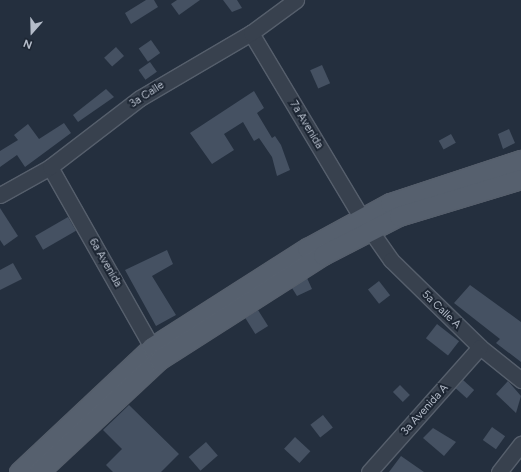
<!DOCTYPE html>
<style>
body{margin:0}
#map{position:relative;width:521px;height:472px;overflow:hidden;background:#242f3e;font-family:Figtree,sans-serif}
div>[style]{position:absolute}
.building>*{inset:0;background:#455162;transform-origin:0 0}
.roads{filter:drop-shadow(1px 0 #565f6c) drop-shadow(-1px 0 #565f6c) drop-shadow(0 1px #565f6c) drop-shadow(0 -1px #565f6c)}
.minor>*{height:15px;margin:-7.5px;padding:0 7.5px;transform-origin:7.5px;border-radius:7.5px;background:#38414e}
.major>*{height:19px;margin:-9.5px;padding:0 9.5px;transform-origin:9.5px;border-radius:9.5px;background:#56606e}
span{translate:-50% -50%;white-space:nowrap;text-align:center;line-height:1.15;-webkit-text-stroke:4px #1d2633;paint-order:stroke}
.street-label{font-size:11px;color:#b4bcc9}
.north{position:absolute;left:12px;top:12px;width:40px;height:40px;-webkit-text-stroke:3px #1d2633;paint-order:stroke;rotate:200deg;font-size:11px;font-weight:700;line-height:16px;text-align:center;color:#b4bcc9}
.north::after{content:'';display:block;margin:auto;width:14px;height:18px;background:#b4bcc9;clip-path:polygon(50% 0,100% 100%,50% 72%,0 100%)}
</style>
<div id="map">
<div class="building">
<div style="clip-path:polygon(146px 0,154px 0,158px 7px,131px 24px,125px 13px)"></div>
<div style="clip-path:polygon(177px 0,200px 0,179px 15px,171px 4px)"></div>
<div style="clip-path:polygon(223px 0,237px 0,242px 8px,232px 12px)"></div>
<div style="left:151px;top:40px;width:16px;height:15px;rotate:55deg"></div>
<div style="left:116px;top:47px;width:12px;height:16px;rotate:48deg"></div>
<div style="left:150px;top:62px;width:12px;height:14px;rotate:55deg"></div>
<div style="left:322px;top:65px;width:20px;height:13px;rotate:66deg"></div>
<div style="clip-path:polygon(106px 89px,114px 97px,78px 122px,73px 115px)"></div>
<div style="clip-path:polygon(254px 91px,264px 108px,257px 113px,272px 138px,275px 136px,281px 145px,290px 170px,277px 176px,272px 157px,259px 138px,254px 141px,243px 122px,224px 134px,234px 150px,212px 164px,190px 133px)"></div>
<div style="clip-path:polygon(64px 123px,71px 133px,25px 167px,17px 155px,0 167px,0 151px,18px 140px,14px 135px,28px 124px,39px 139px)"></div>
<div style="clip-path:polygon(509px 129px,515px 143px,503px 149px,498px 134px)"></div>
<div style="left:451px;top:134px;width:10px;height:14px;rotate:61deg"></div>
<div style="clip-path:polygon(0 208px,18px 236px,4px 246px,0 240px)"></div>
<div style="left:68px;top:217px;width:16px;height:38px;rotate:60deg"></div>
<div style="clip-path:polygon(167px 250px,173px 264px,152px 276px,176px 315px,156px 326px,125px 270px)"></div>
<div style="clip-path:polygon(13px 263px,22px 279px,0 290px,0 270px)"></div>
<div style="clip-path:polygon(307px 278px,312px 289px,297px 296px,292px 288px)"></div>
<div style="left:379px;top:281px;width:18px;height:14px;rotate:52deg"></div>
<div style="clip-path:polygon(470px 285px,521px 322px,521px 362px,496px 343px,500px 339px,454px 303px)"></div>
<div style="left:258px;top:310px;width:19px;height:15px;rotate:58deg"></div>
<div style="left:437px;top:324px;width:28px;height:18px;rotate:38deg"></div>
<div style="left:463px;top:380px;width:15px;height:11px;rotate:42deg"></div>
<div style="clip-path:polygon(508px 381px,521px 396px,516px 413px,496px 394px)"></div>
<div style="left:400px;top:385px;width:14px;height:10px;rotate:45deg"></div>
<div style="clip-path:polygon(129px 405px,179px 454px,161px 472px,113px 472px,106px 465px,122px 449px,103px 430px)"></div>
<div style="left:323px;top:415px;width:16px;height:16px;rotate:52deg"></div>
<div style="left:492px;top:427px;width:16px;height:16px;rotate:35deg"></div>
<div style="clip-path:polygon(433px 428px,456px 442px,444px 456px,423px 438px)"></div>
<div style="left:295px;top:437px;width:21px;height:16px;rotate:43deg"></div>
<div style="left:206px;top:442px;width:18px;height:23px;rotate:49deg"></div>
<div style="clip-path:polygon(401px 456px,424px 472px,389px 472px)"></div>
</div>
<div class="roads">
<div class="minor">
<div style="left:251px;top:33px;width:214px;rotate:59.1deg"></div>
<div style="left:361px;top:217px;width:52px;rotate:55.1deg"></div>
<div style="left:391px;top:260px;width:124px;rotate:44.3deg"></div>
<div style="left:480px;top:347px;width:53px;rotate:38.8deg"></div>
<div style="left:50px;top:167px;width:217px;rotate:60.5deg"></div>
<div style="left:0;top:195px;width:57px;rotate:-29.2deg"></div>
<div style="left:50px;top:167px;width:113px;rotate:-37.5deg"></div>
<div style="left:140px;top:98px;width:129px;rotate:-30.4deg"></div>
<div style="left:251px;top:33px;width:56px;rotate:-36.3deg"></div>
<div style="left:369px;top:472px;width:167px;rotate:-48.4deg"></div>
<div style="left:499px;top:472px;width:36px;rotate:-52deg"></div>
</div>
<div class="major">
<div style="left:19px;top:472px;width:183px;rotate:-43.2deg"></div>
<div style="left:152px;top:347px;width:184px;rotate:-32.6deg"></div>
<div style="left:307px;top:248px;width:94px;rotate:-28.5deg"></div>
<div style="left:390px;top:203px;width:138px;rotate:-18.2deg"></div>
<div style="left:39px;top:472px;width:164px;rotate:-43deg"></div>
<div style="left:159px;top:360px;width:195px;rotate:-32.6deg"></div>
<div style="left:323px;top:255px;width:85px;rotate:-27.2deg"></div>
<div style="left:399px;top:216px;width:127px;rotate:-16.9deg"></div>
</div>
</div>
<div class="street-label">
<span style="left:147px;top:95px;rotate:-33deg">3a Calle</span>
<span style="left:306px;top:125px;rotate:59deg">7a Avenida</span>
<span style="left:105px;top:263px;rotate:60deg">6a Avenida</span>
<span style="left:441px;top:310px;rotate:44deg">5a Calle A</span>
<span style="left:425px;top:410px;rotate:-48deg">3a Avenida A</span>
</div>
<div class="north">N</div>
</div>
